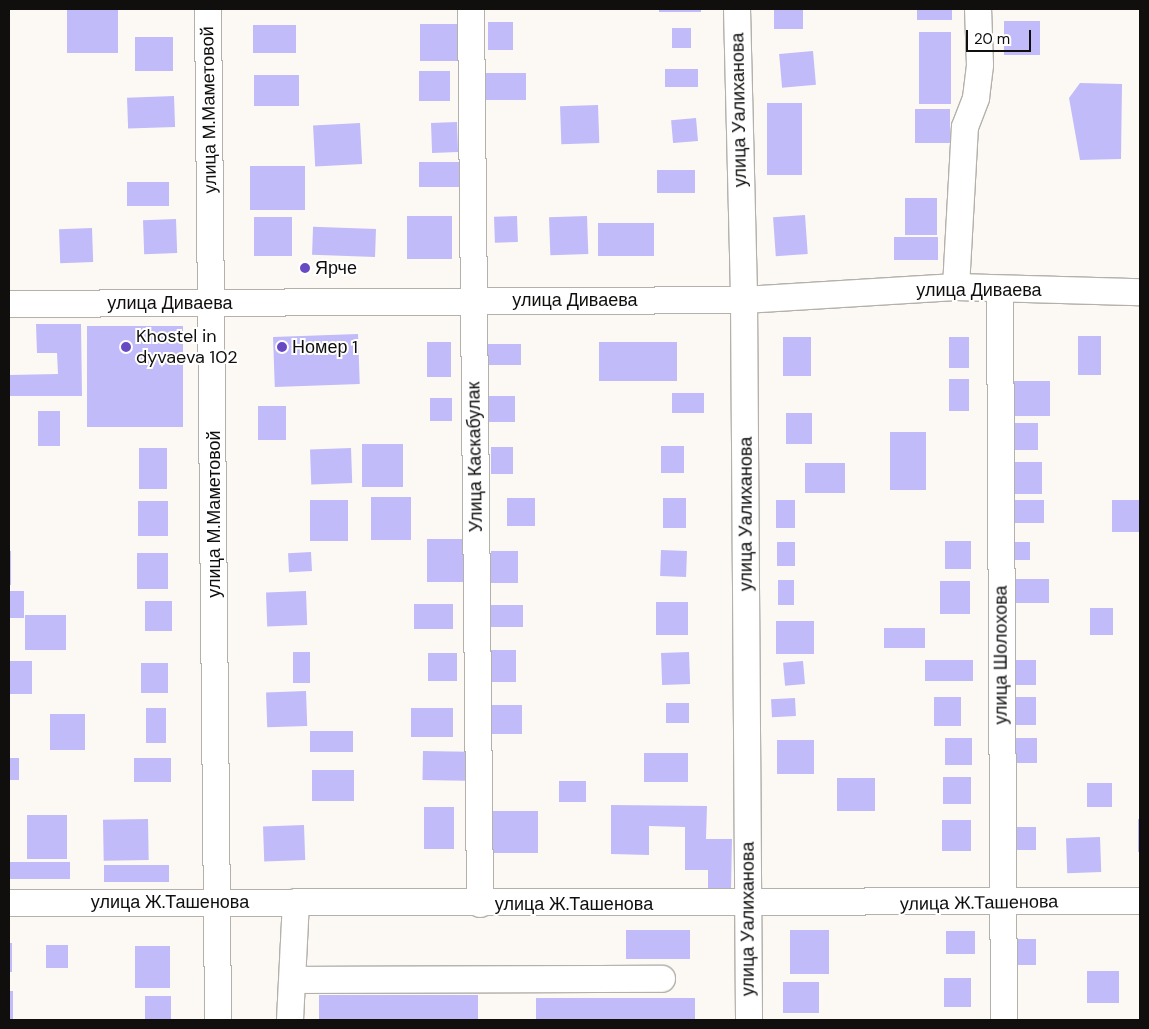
<!DOCTYPE html>
<meta charset="utf-8">
<style>
body{margin:0}
#map{position:relative;width:1149px;height:1029px;overflow:hidden;background:#fcf9f4;font-family:"DM Sans",sans-serif}
div>[style]{position:absolute}
.building>*{inset:0;background:#c1bbf9;transform-origin:0 0}
.roads{filter:drop-shadow(1px 0 #b4b1ac) drop-shadow(-1px 0 #b4b1ac) drop-shadow(0 1px #b4b1ac) drop-shadow(0 -1px #b4b1ac)}
.minor>*{height:26px;margin:-13px;padding:0 13px;transform-origin:13px;border-radius:13px;background:#fff}
.dots>*{width:14px;height:14px;translate:-50% -50%;box-sizing:border-box;border:2px solid #fff;border-radius:50%}
span{translate:-50% -50%;white-space:nowrap;text-align:center;line-height:1.15;-webkit-text-stroke:4px #fff;paint-order:stroke}
.street-label{font-size:18px;color:#100f0e}
.poi-label{font-size:18px;color:#100f0e}
.left{translate:0 -50%;text-align:left}
.frame{position:absolute;inset:0;border:10px solid #100f0e;pointer-events:none}
.scale{position:absolute;left:966px;top:30px;width:65px;height:22px;box-sizing:border-box;border:2px solid #100f0e;border-top:0;padding-left:6px;font-size:15px;line-height:18px;white-space:nowrap;color:#100f0e;-webkit-text-stroke:4px #fff;paint-order:stroke}
</style>
<div id="map">
<div class="building">
<div style="left:67px;top:9px;width:51px;height:44px"></div>
<div style="left:659px;top:9px;width:42px;height:3px"></div>
<div style="left:774px;top:9px;width:29px;height:20px"></div>
<div style="left:917px;top:9px;width:35px;height:11px"></div>
<div style="left:1004px;top:21px;width:36px;height:34px"></div>
<div style="left:488px;top:22px;width:25px;height:28px"></div>
<div style="left:420px;top:24px;width:39px;height:37px"></div>
<div style="left:296px;top:25px;width:28px;height:43px;rotate:90deg"></div>
<div style="left:672px;top:28px;width:19px;height:20px"></div>
<div style="left:919px;top:32px;width:32px;height:72px"></div>
<div style="left:135px;top:37px;width:38px;height:34px"></div>
<div style="left:813px;top:51px;width:34px;height:34px;rotate:85deg"></div>
<div style="left:698px;top:69px;width:18px;height:33px;rotate:90deg"></div>
<div style="left:419px;top:71px;width:31px;height:30px"></div>
<div style="left:486px;top:73px;width:40px;height:27px"></div>
<div style="left:254px;top:75px;width:45px;height:31px"></div>
<div style="clip-path:polygon(1080px 83px,1122px 84px,1121px 159px,1080px 160px,1069px 98px)"></div>
<div style="left:174px;top:96px;width:31px;height:47px;rotate:88deg"></div>
<div style="left:767px;top:103px;width:35px;height:72px"></div>
<div style="left:598px;top:105px;width:38px;height:38px;rotate:88deg"></div>
<div style="left:950px;top:109px;width:34px;height:35px;rotate:90deg"></div>
<div style="left:696px;top:118px;width:23px;height:25px;rotate:85deg"></div>
<div style="left:457px;top:122px;width:30px;height:26px;rotate:88deg"></div>
<div style="left:360px;top:123px;width:41px;height:47px;rotate:87deg"></div>
<div style="left:464px;top:162px;width:25px;height:45px;rotate:90deg"></div>
<div style="left:250px;top:166px;width:55px;height:44px"></div>
<div style="left:657px;top:170px;width:38px;height:23px"></div>
<div style="left:127px;top:182px;width:42px;height:24px"></div>
<div style="left:905px;top:198px;width:32px;height:37px"></div>
<div style="left:805px;top:215px;width:39px;height:32px;rotate:86deg"></div>
<div style="left:407px;top:216px;width:45px;height:43px"></div>
<div style="left:517px;top:216px;width:26px;height:23px;rotate:88deg"></div>
<div style="left:587px;top:216px;width:38px;height:38px;rotate:88deg"></div>
<div style="left:254px;top:217px;width:38px;height:39px"></div>
<div style="left:176px;top:219px;width:34px;height:33px;rotate:88deg"></div>
<div style="left:654px;top:223px;width:33px;height:56px;rotate:90deg"></div>
<div style="left:92px;top:228px;width:34px;height:33px;rotate:88deg"></div>
<div style="left:376px;top:229px;width:28px;height:63px;rotate:92deg"></div>
<div style="left:894px;top:237px;width:44px;height:23px"></div>
<div style="clip-path:polygon(36px 324px,81px 324px,82px 396px,9px 396px,9px 375px,58px 374px,57px 353px,37px 353px)"></div>
<div style="left:87px;top:326px;width:96px;height:101px"></div>
<div style="left:358px;top:334px;width:50px;height:85px;rotate:88deg"></div>
<div style="left:1078px;top:336px;width:23px;height:39px"></div>
<div style="left:783px;top:337px;width:28px;height:39px"></div>
<div style="left:949px;top:337px;width:20px;height:31px"></div>
<div style="left:427px;top:342px;width:24px;height:35px"></div>
<div style="left:599px;top:342px;width:78px;height:39px"></div>
<div style="left:488px;top:344px;width:33px;height:21px"></div>
<div style="left:949px;top:379px;width:20px;height:32px"></div>
<div style="left:1011px;top:381px;width:39px;height:35px"></div>
<div style="left:704px;top:393px;width:20px;height:32px;rotate:90deg"></div>
<div style="left:489px;top:396px;width:26px;height:26px"></div>
<div style="left:430px;top:398px;width:22px;height:23px"></div>
<div style="left:286px;top:406px;width:34px;height:28px;rotate:90deg"></div>
<div style="left:38px;top:411px;width:22px;height:35px"></div>
<div style="left:786px;top:413px;width:26px;height:31px"></div>
<div style="left:1010px;top:423px;width:28px;height:27px"></div>
<div style="left:890px;top:432px;width:36px;height:58px"></div>
<div style="left:362px;top:444px;width:41px;height:43px"></div>
<div style="left:661px;top:446px;width:23px;height:27px"></div>
<div style="left:491px;top:447px;width:22px;height:27px"></div>
<div style="left:139px;top:448px;width:28px;height:41px"></div>
<div style="left:351px;top:448px;width:35px;height:41px;rotate:88deg"></div>
<div style="left:1011px;top:462px;width:31px;height:32px"></div>
<div style="left:845px;top:463px;width:30px;height:40px;rotate:90deg"></div>
<div style="left:411px;top:497px;width:43px;height:40px;rotate:90deg"></div>
<div style="left:507px;top:498px;width:28px;height:28px"></div>
<div style="left:663px;top:498px;width:23px;height:30px"></div>
<div style="left:310px;top:500px;width:38px;height:41px"></div>
<div style="left:776px;top:500px;width:19px;height:28px"></div>
<div style="left:1010px;top:500px;width:34px;height:23px"></div>
<div style="left:1112px;top:500px;width:28px;height:32px"></div>
<div style="left:138px;top:501px;width:30px;height:35px"></div>
<div style="left:467px;top:539px;width:43px;height:40px;rotate:90deg"></div>
<div style="left:945px;top:541px;width:26px;height:28px"></div>
<div style="left:777px;top:542px;width:18px;height:24px"></div>
<div style="left:1012px;top:542px;width:18px;height:18px"></div>
<div style="left:661px;top:550px;width:26px;height:26px;rotate:2deg"></div>
<div style="left:9px;top:551px;width:2px;height:34px"></div>
<div style="left:518px;top:551px;width:32px;height:27px;rotate:90deg"></div>
<div style="left:311px;top:552px;width:19px;height:23px;rotate:87deg"></div>
<div style="left:137px;top:553px;width:31px;height:36px"></div>
<div style="left:1011px;top:579px;width:38px;height:24px"></div>
<div style="left:778px;top:580px;width:16px;height:25px"></div>
<div style="left:940px;top:581px;width:30px;height:33px"></div>
<div style="left:9px;top:591px;width:15px;height:27px"></div>
<div style="left:306px;top:591px;width:34px;height:40px;rotate:88deg"></div>
<div style="left:145px;top:601px;width:27px;height:30px"></div>
<div style="left:656px;top:602px;width:32px;height:33px"></div>
<div style="left:414px;top:604px;width:39px;height:25px"></div>
<div style="left:489px;top:605px;width:34px;height:22px"></div>
<div style="left:1090px;top:608px;width:23px;height:27px"></div>
<div style="left:25px;top:615px;width:41px;height:35px"></div>
<div style="left:814px;top:621px;width:33px;height:38px;rotate:90deg"></div>
<div style="left:925px;top:628px;width:20px;height:41px;rotate:90deg"></div>
<div style="left:516px;top:650px;width:32px;height:25px;rotate:90deg"></div>
<div style="left:293px;top:652px;width:17px;height:31px"></div>
<div style="left:689px;top:652px;width:32px;height:28px;rotate:88deg"></div>
<div style="left:457px;top:653px;width:28px;height:29px;rotate:90deg"></div>
<div style="left:925px;top:660px;width:48px;height:21px"></div>
<div style="left:1014px;top:660px;width:22px;height:25px"></div>
<div style="left:9px;top:661px;width:23px;height:33px"></div>
<div style="left:803px;top:661px;width:23px;height:20px;rotate:85deg"></div>
<div style="left:141px;top:663px;width:27px;height:30px"></div>
<div style="left:306px;top:691px;width:35px;height:40px;rotate:88deg"></div>
<div style="left:934px;top:697px;width:27px;height:29px"></div>
<div style="left:1036px;top:697px;width:28px;height:24px;rotate:90deg"></div>
<div style="left:795px;top:698px;width:18px;height:24px;rotate:87deg"></div>
<div style="left:666px;top:703px;width:23px;height:20px"></div>
<div style="left:492px;top:705px;width:30px;height:29px"></div>
<div style="left:146px;top:708px;width:20px;height:35px"></div>
<div style="left:411px;top:708px;width:42px;height:29px"></div>
<div style="left:50px;top:714px;width:35px;height:36px"></div>
<div style="left:310px;top:731px;width:43px;height:21px"></div>
<div style="left:945px;top:738px;width:27px;height:27px"></div>
<div style="left:1037px;top:738px;width:25px;height:24px;rotate:90deg"></div>
<div style="left:777px;top:740px;width:37px;height:34px"></div>
<div style="left:423px;top:751px;width:44px;height:29px;rotate:1deg"></div>
<div style="left:644px;top:753px;width:44px;height:29px"></div>
<div style="left:9px;top:758px;width:10px;height:22px"></div>
<div style="left:134px;top:758px;width:37px;height:24px"></div>
<div style="left:312px;top:770px;width:42px;height:31px"></div>
<div style="left:943px;top:777px;width:28px;height:27px"></div>
<div style="left:837px;top:778px;width:38px;height:33px"></div>
<div style="left:559px;top:781px;width:27px;height:21px"></div>
<div style="left:1087px;top:783px;width:25px;height:24px"></div>
<div style="clip-path:polygon(611px 805px,707px 806px,706px 839px,732px 839px,731px 889px,708px 889px,708px 870px,685px 870px,685px 827px,649px 826px,649px 855px,611px 854px)"></div>
<div style="left:424px;top:807px;width:30px;height:42px"></div>
<div style="left:490px;top:811px;width:48px;height:42px"></div>
<div style="left:27px;top:815px;width:40px;height:44px"></div>
<div style="left:148px;top:819px;width:41px;height:45px;rotate:89deg"></div>
<div style="left:1138px;top:819px;width:2px;height:33px"></div>
<div style="left:942px;top:820px;width:29px;height:31px"></div>
<div style="left:304px;top:825px;width:35px;height:41px;rotate:88deg"></div>
<div style="left:1012px;top:827px;width:24px;height:23px"></div>
<div style="left:1100px;top:837px;width:35px;height:34px;rotate:88deg"></div>
<div style="left:9px;top:862px;width:61px;height:17px"></div>
<div style="left:104px;top:865px;width:65px;height:17px"></div>
<div style="left:626px;top:930px;width:64px;height:29px"></div>
<div style="left:829px;top:930px;width:44px;height:39px;rotate:90deg"></div>
<div style="left:946px;top:931px;width:29px;height:23px"></div>
<div style="left:1014px;top:939px;width:22px;height:26px"></div>
<div style="left:9px;top:943px;width:3px;height:29px"></div>
<div style="left:46px;top:945px;width:22px;height:23px"></div>
<div style="left:135px;top:946px;width:35px;height:42px"></div>
<div style="left:1087px;top:971px;width:32px;height:32px"></div>
<div style="left:944px;top:978px;width:27px;height:29px"></div>
<div style="left:783px;top:982px;width:36px;height:31px"></div>
<div style="left:9px;top:991px;width:4px;height:29px"></div>
<div style="left:319px;top:995px;width:159px;height:25px"></div>
<div style="left:145px;top:996px;width:26px;height:24px"></div>
<div style="left:536px;top:998px;width:159px;height:22px"></div>
</div>
<div class="roads">
<div class="minor">
<div style="left:208px;top:9px;width:1011px;rotate:89.43deg"></div>
<div style="left:471px;top:9px;width:895px;rotate:89.42deg"></div>
<div style="left:737px;top:9px;width:291px;rotate:88.6deg"></div>
<div style="left:744px;top:300px;width:720px;rotate:89.6deg"></div>
<div style="left:956px;top:287px;width:160px;rotate:-86.8deg"></div>
<div style="left:965px;top:127px;width:31px;rotate:-69deg"></div>
<div style="left:976px;top:98px;width:33px;rotate:-83deg"></div>
<div style="left:980px;top:65px;width:56px;rotate:-92deg"></div>
<div style="left:1000px;top:289px;width:731px;rotate:89.69deg"></div>
<div style="left:9px;top:304px;width:735px;rotate:-0.31deg"></div>
<div style="left:744px;top:300px;width:212px;rotate:-3.5deg"></div>
<div style="left:956px;top:287px;width:184px;rotate:1.6deg"></div>
<div style="left:9px;top:903px;width:1131px;rotate:-0.1deg"></div>
<div style="left:293px;top:980px;width:369px;rotate:-0.2deg"></div>
<div style="left:290px;top:1020px;width:118px;rotate:-87.1deg"></div>
</div>
</div>
<div class="dots">
<div style="left:305px;top:268px;background:#674ac3"></div>
<div style="left:126px;top:347px;background:#674ac3"></div>
<div style="left:282px;top:347px;background:#674ac3"></div>
</div>
<div class="street-label">
<span style="left:209px;top:110px;rotate:-91deg">улица М.Маметовой</span>
<span style="left:739px;top:110px;rotate:-91deg">улица Уалиханова</span>
<span style="left:979px;top:290px">улица Диваева</span>
<span style="left:575px;top:300px">улица Диваева</span>
<span style="left:170px;top:303px">улица Диваева</span>
<span style="left:475px;top:457px;rotate:-91deg">Улица Каскабулак</span>
<span style="left:214px;top:514px;rotate:-90deg">улица М.Маметовой</span>
<span style="left:746px;top:514px;rotate:-90deg">улица Уалиханова</span>
<span style="left:1001px;top:655px;rotate:-90deg">улица Шолохова</span>
<span style="left:170px;top:902px">улица Ж.Ташенова</span>
<span style="left:979px;top:903px;rotate:-1deg">улица Ж.Ташенова</span>
<span style="left:574px;top:904px">улица Ж.Ташенова</span>
<span style="left:748px;top:919px;rotate:-90deg">улица Уалиханова</span>
</div>
<div class="poi-label">
<span class="left" style="left:315px;top:268px">Ярче</span>
<span class="left" style="left:136px;top:347px">Khostel in<br>dyvaeva 102</span>
<span class="left" style="left:292px;top:347px">Номер 1</span>
</div>
<div class="frame"></div>
<div class="scale">20 m</div>
</div>
